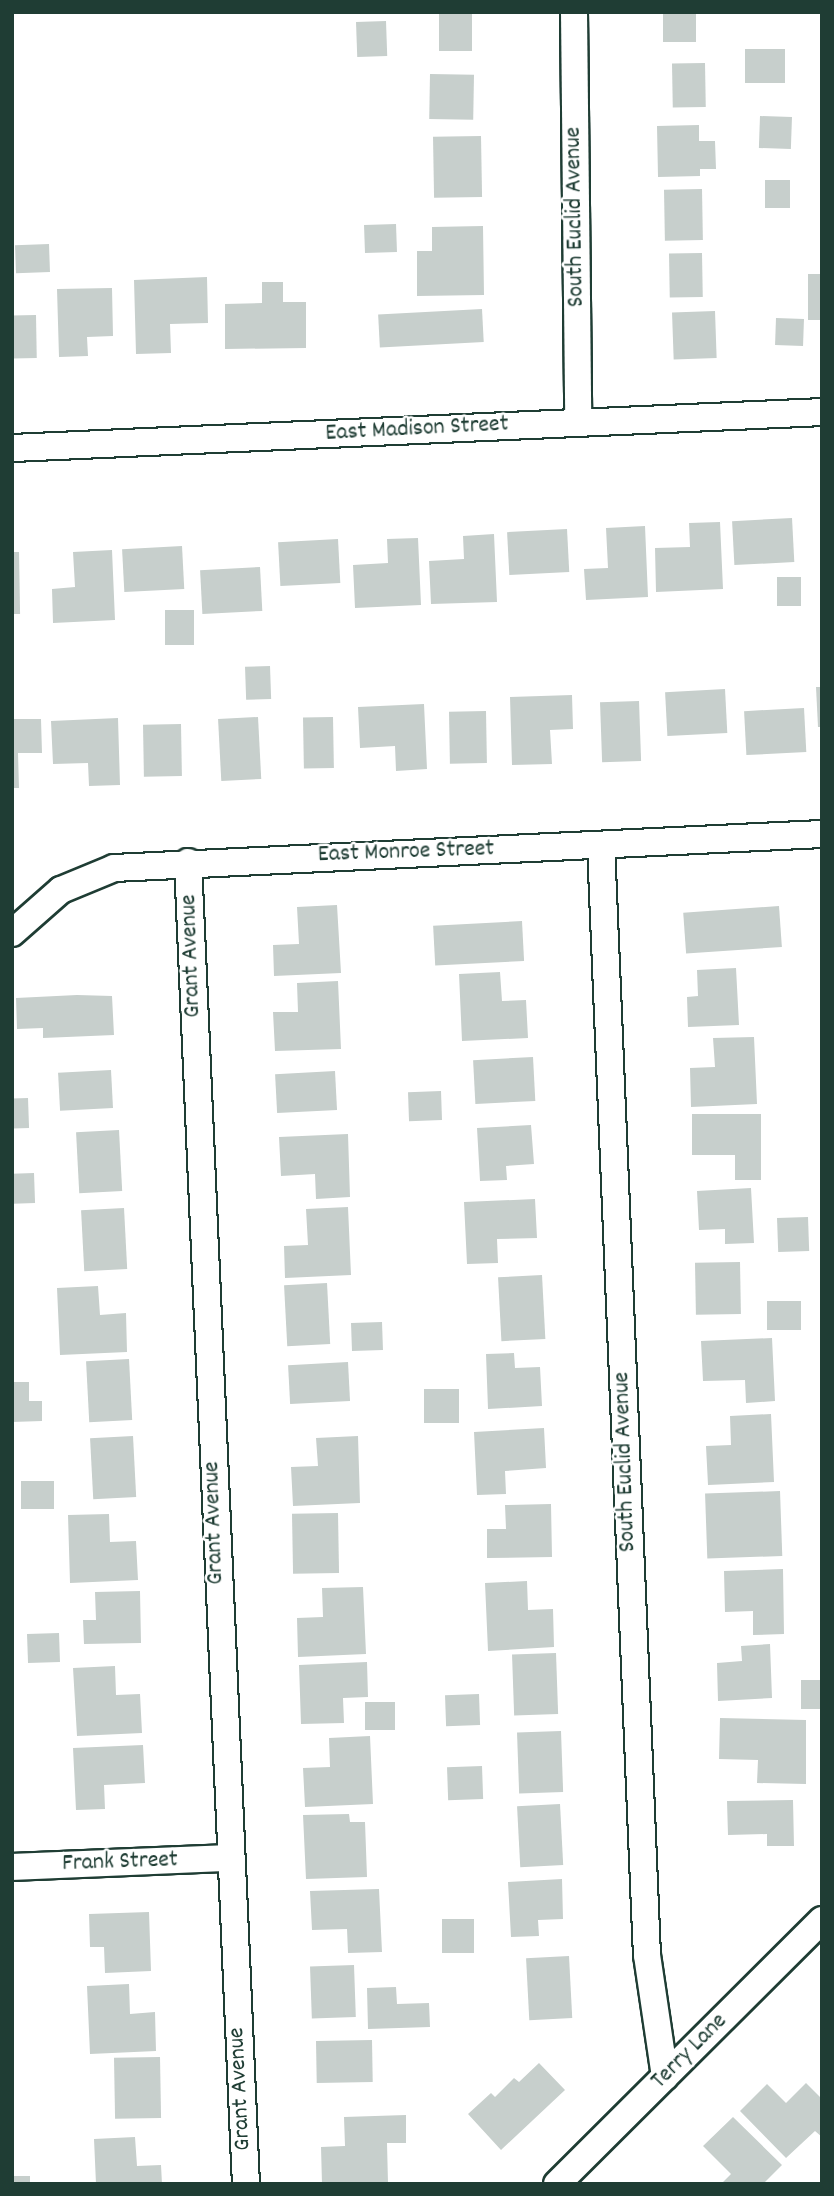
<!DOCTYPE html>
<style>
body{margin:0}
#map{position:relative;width:834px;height:2196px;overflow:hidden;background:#fff;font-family:Dekko,sans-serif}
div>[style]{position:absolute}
.building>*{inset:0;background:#c7cfcc;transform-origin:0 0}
.roads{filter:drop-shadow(2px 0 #1f3d34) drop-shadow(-2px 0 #1f3d34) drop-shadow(0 2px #1f3d34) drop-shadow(0 -2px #1f3d34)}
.street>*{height:26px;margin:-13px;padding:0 13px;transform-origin:13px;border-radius:13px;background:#fff}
span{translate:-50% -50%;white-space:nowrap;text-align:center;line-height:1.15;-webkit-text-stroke:5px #fff;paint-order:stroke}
.street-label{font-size:24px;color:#1f3d34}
.frame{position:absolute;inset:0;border:14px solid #1f3d34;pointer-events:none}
</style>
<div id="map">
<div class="building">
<div style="left:439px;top:12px;width:33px;height:39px"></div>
<div style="left:663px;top:12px;width:33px;height:30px"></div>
<div style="left:386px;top:21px;width:35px;height:30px;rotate:88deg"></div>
<div style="left:745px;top:49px;width:40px;height:34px"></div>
<div style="left:705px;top:63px;width:44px;height:33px;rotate:89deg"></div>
<div style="left:430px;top:74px;width:44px;height:45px;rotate:1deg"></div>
<div style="left:760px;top:116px;width:32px;height:32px;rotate:2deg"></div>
<div style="clip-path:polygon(699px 125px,699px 141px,715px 141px,716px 169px,700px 169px,700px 176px,658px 177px,657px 126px)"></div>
<div style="left:481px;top:136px;width:61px;height:48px;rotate:89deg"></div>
<div style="left:765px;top:180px;width:25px;height:28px"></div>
<div style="left:702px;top:189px;width:51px;height:38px;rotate:89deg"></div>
<div style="left:396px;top:224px;width:28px;height:32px;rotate:88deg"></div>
<div style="clip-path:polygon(483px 226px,484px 295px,417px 296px,417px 251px,432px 251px,432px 227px)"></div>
<div style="left:49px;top:244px;width:28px;height:34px;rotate:88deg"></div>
<div style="left:702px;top:253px;width:44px;height:33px;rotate:89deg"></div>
<div style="left:808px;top:274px;width:14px;height:46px"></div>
<div style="clip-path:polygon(207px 277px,208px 323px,170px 324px,171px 353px,136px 354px,134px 280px)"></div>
<div style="clip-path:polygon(262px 282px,283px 282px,283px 302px,306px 302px,306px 348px,225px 349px,225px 304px,262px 303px)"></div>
<div style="clip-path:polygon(112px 288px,113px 336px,87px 337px,88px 356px,59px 357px,57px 289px)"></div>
<div style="left:482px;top:309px;width:33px;height:104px;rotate:87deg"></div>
<div style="left:715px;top:311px;width:47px;height:43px;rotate:88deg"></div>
<div style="left:36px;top:315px;width:43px;height:24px;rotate:89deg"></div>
<div style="left:776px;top:318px;width:28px;height:27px;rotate:2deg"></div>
<div style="left:792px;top:518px;width:44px;height:60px;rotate:87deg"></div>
<div style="clip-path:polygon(720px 522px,723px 589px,656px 592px,655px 548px,690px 547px,689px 523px)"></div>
<div style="clip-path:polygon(645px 526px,648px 597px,586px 600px,584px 569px,608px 568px,606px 528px)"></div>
<div style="left:567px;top:529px;width:43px;height:60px;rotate:87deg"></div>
<div style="clip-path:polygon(494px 534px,497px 602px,431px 604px,429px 561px,464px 559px,463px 536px)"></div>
<div style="clip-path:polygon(418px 538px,421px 605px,355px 608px,353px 565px,388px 563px,387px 539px)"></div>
<div style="left:338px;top:539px;width:44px;height:60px;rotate:87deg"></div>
<div style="left:182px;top:546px;width:43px;height:60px;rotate:87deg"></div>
<div style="clip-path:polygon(112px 550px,115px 620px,53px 623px,52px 589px,75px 587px,73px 552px)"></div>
<div style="left:19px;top:552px;width:62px;height:7px;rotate:89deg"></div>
<div style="left:260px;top:567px;width:44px;height:60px;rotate:87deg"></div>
<div style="left:777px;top:577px;width:24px;height:29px"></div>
<div style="left:165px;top:610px;width:29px;height:35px"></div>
<div style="left:270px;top:666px;width:33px;height:25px;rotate:88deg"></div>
<div style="clip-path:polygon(816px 687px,822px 687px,822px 727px,818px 727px)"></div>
<div style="left:725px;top:689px;width:44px;height:60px;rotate:87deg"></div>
<div style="clip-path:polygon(572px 695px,573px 729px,550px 730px,552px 764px,512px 765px,510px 697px)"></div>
<div style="left:639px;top:701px;width:60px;height:39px;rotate:88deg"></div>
<div style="clip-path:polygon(424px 704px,427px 769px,396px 771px,395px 746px,360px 748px,358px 707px)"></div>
<div style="left:804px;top:708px;width:44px;height:60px;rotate:87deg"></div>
<div style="left:486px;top:711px;width:52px;height:37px;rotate:89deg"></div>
<div style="left:258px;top:717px;width:62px;height:40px;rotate:87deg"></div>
<div style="left:333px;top:717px;width:51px;height:30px;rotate:89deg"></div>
<div style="clip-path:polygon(118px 718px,120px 785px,89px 786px,88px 763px,53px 764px,51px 721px)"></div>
<div style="clip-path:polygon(12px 719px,41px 719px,42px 753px,18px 753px,19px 788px,12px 788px)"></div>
<div style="left:181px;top:724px;width:52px;height:38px;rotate:89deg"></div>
<div style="clip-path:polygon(337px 905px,341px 973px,274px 976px,273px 945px,299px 944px,297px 907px)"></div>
<div style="left:779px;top:906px;width:41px;height:96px;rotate:86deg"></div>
<div style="left:522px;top:921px;width:40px;height:89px;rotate:87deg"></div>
<div style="clip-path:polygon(736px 968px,739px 1025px,688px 1027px,687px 997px,698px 996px,697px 970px)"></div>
<div style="clip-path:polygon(500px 972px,502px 1001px,526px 1000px,528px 1038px,462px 1041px,459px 974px)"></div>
<div style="clip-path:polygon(338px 981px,341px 1049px,275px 1051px,273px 1012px,298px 1012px,297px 983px)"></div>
<div style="clip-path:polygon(77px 995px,112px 996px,114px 1035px,43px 1038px,43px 1028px,17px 1029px,16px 998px)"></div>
<div style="clip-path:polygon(754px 1037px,757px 1104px,691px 1107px,690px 1068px,715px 1067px,713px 1038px)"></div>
<div style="left:533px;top:1057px;width:44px;height:60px;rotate:87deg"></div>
<div style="left:111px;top:1070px;width:38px;height:53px;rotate:87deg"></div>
<div style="left:335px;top:1071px;width:39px;height:60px;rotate:87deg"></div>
<div style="left:441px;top:1091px;width:29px;height:33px;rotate:88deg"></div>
<div style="left:28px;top:1098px;width:30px;height:16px;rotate:88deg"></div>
<div style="clip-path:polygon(692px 1114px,761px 1114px,761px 1180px,735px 1180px,735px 1155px,692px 1155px)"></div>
<div style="clip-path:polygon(531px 1125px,534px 1164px,506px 1166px,507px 1180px,480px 1181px,477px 1128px)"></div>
<div style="left:119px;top:1130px;width:61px;height:43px;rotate:87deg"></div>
<div style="clip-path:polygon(348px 1134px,350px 1197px,316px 1199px,315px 1174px,281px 1176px,279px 1137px)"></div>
<div style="left:34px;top:1173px;width:30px;height:22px;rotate:88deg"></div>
<div style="clip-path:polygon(751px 1188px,754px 1243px,725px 1244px,725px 1229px,699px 1230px,697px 1191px)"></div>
<div style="clip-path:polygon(535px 1199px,537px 1238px,497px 1239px,498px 1263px,467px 1264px,464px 1202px)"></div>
<div style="clip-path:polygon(348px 1207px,351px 1275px,285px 1278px,284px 1246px,308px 1245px,306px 1209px)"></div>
<div style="left:124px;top:1208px;width:61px;height:43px;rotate:87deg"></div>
<div style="left:808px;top:1217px;width:34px;height:31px;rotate:88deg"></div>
<div style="left:740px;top:1262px;width:52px;height:45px;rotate:89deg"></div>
<div style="left:542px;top:1275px;width:64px;height:44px;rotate:87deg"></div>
<div style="left:327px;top:1283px;width:61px;height:43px;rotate:87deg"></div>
<div style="clip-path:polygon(98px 1286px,100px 1315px,126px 1313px,127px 1352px,60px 1355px,57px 1288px)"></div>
<div style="left:801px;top:1301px;width:29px;height:34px;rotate:90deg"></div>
<div style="left:382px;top:1322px;width:28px;height:31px;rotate:88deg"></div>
<div style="clip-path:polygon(772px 1338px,775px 1401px,746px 1403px,745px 1380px,703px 1381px,701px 1341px)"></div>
<div style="clip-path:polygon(514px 1353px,515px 1368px,540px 1367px,542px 1406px,488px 1409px,486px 1354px)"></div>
<div style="left:129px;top:1359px;width:61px;height:43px;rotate:87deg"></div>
<div style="left:348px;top:1362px;width:39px;height:60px;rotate:87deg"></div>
<div style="clip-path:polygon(12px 1382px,29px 1382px,29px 1401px,42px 1401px,42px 1421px,12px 1422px)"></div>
<div style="left:459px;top:1389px;width:34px;height:35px;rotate:90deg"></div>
<div style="clip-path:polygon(771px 1414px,774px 1482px,708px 1485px,706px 1446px,731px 1445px,730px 1416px)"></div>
<div style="clip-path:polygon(544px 1428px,546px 1468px,505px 1471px,506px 1494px,477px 1495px,474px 1432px)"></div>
<div style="left:133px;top:1436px;width:61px;height:43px;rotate:87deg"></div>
<div style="clip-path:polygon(358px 1436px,360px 1503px,293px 1506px,291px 1467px,318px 1466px,316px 1438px)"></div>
<div style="left:54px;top:1481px;width:28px;height:33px;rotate:90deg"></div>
<div style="left:780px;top:1491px;width:65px;height:75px;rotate:88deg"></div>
<div style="clip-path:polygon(551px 1504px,552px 1557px,487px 1558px,487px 1529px,506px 1529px,505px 1505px)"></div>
<div style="left:338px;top:1513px;width:60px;height:46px;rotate:89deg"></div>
<div style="clip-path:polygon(109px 1514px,110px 1542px,136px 1541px,138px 1580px,70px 1583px,68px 1515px)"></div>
<div style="clip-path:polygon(783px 1569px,784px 1634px,753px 1635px,753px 1611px,725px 1612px,724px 1571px)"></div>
<div style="clip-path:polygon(527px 1581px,528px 1610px,553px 1609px,554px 1647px,488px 1651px,485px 1583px)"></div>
<div style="clip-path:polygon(363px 1587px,366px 1654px,298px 1657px,297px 1618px,323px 1617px,322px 1588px)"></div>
<div style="clip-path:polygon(140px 1591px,141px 1643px,84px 1644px,83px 1620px,96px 1620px,95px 1592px)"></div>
<div style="left:59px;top:1633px;width:29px;height:32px;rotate:88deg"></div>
<div style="clip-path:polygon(770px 1644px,772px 1698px,718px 1701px,717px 1663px,742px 1661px,741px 1646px)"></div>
<div style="left:556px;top:1653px;width:61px;height:44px;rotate:88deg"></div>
<div style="clip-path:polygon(367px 1662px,368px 1697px,343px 1698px,344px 1723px,301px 1724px,299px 1665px)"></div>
<div style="clip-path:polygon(115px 1666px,116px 1695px,140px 1694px,142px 1733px,77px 1736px,73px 1668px)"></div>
<div style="left:822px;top:1680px;width:29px;height:21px;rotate:90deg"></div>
<div style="left:479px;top:1694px;width:31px;height:34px;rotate:88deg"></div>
<div style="left:365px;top:1702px;width:30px;height:28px"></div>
<div style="clip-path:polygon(720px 1718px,806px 1720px,806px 1784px,757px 1783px,758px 1760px,719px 1759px)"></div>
<div style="left:561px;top:1731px;width:61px;height:44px;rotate:88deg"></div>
<div style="clip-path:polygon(370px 1736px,373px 1804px,305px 1807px,303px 1768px,330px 1767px,329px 1738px)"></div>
<div style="clip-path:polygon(143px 1745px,145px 1783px,104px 1785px,105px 1809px,76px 1810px,73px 1748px)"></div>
<div style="left:482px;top:1766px;width:33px;height:35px;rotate:88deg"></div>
<div style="clip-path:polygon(793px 1800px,794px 1846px,767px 1846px,767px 1834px,728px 1835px,727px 1801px)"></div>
<div style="left:560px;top:1804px;width:61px;height:43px;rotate:87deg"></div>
<div style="clip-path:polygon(349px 1814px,350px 1822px,365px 1822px,367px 1877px,306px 1879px,303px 1815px)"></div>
<div style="clip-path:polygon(562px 1879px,563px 1919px,538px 1920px,539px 1936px,511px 1937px,508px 1882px)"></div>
<div style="clip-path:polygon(379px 1889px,382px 1952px,348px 1953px,347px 1929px,312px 1930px,310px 1891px)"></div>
<div style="clip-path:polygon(149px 1912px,151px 1971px,105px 1973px,104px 1947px,90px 1947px,89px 1914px)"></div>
<div style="left:442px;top:1919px;width:32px;height:34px"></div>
<div style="left:569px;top:1956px;width:62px;height:43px;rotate:87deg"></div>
<div style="left:354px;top:1965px;width:52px;height:44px;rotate:88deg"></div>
<div style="clip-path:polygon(129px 1984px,130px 2014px,155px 2012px,156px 2051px,90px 2054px,87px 1986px)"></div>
<div style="clip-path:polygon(396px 1987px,397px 2004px,429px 2003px,430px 2027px,368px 2029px,367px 1988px)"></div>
<div style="left:372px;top:2040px;width:42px;height:56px;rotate:89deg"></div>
<div style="left:160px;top:2057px;width:61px;height:46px;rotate:89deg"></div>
<div style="clip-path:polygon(539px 2063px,565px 2090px,501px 2150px,468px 2114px,491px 2093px,495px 2097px,514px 2078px,519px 2082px)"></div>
<div style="clip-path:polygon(806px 2083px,822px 2099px,822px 2137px,815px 2131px,786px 2158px,740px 2111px,767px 2084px,786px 2103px)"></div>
<div style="clip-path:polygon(406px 2115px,406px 2143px,387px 2143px,388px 2183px,322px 2184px,321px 2147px,345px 2146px,344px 2117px)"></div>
<div style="clip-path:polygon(733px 2117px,782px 2165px,763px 2184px,721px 2184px,731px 2174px,703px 2146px)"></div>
<div style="clip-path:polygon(135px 2137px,137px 2166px,161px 2165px,162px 2184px,96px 2184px,94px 2139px)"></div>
<div style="left:12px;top:2176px;width:18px;height:8px"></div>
</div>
<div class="roads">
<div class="street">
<div style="left:574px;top:12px;width:411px;rotate:89.4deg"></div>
<div style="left:12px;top:448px;width:811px;rotate:-2.54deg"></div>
<div style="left:601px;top:845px;width:1111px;rotate:87.63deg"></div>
<div style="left:647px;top:1955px;width:123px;rotate:81.6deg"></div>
<div style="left:188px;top:862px;width:1323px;rotate:87.49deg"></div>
<div style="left:12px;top:933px;width:65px;rotate:-41.3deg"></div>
<div style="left:61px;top:890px;width:57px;rotate:-22.5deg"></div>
<div style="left:114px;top:868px;width:709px;rotate:-2.75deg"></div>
<div style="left:12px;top:1867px;width:217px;rotate:-2.4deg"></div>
<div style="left:557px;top:2184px;width:374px;rotate:-44.9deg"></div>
</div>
</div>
<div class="street-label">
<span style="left:576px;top:217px;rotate:-91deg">South Euclid Avenue</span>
<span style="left:417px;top:430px;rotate:-3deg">East Madison Street</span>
<span style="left:406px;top:853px;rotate:-2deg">East Monroe Street</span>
<span style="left:192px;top:956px;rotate:-92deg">Grant Avenue</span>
<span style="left:626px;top:1462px;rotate:-92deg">South Euclid Avenue</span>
<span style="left:215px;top:1523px;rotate:-92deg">Grant Avenue</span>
<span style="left:120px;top:1863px;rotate:-2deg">Frank Street</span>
<span style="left:690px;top:2052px;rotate:-45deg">Terry Lane</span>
<span style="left:241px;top:2089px;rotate:-93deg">Grant Avenue</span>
</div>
<div class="frame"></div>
</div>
